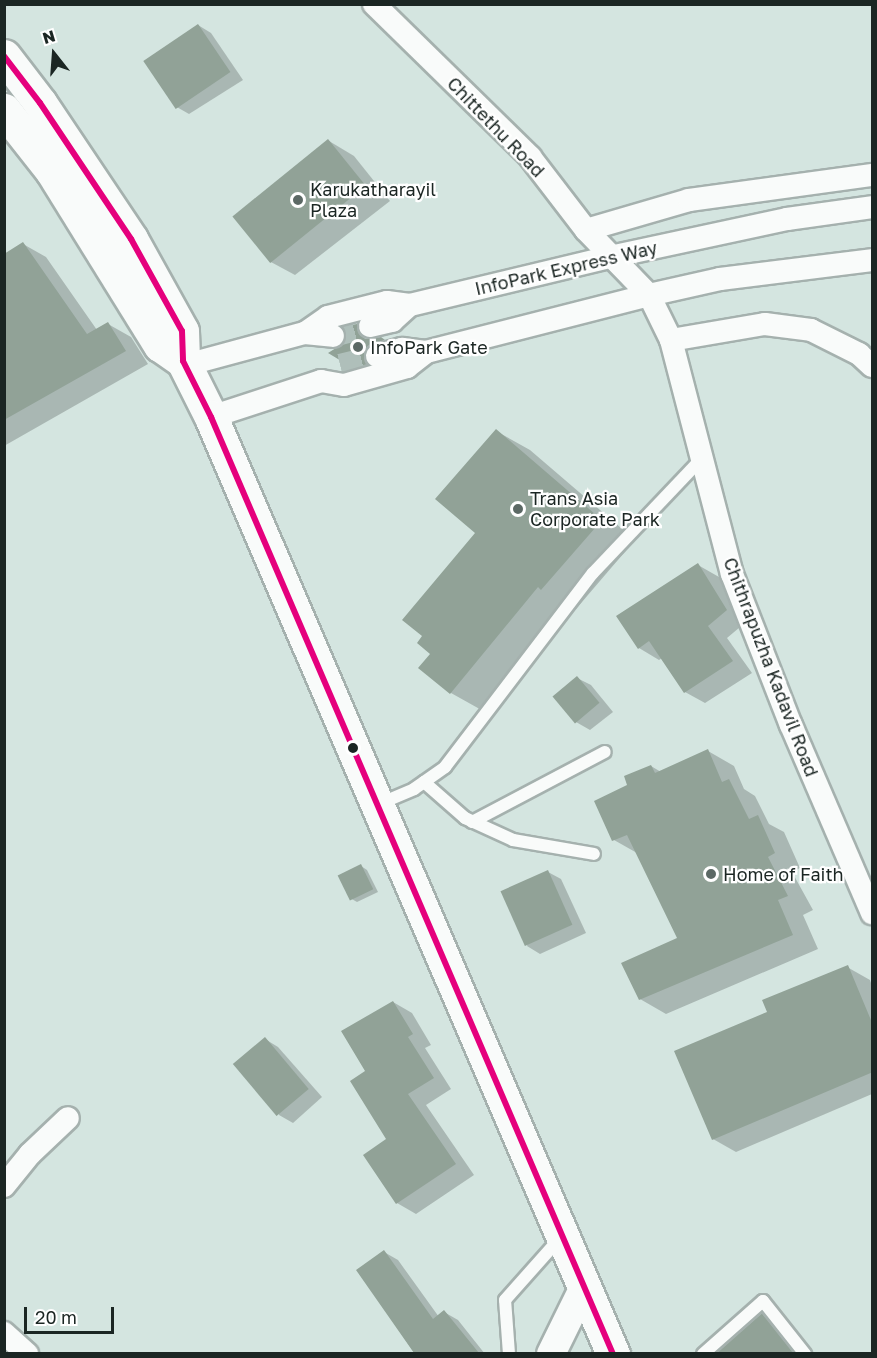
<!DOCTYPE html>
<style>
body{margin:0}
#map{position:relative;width:877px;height:1358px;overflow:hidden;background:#d4e5e0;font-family:"Golos Text",sans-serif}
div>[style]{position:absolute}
.shadow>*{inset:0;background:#0003}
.building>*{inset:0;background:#91a297;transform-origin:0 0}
.minor-tunnel>*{height:22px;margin-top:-11px;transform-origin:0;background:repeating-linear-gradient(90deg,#afbfba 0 22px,transparent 0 33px)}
.roads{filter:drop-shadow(2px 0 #a5b1ae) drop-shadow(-2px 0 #a5b1ae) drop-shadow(0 2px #a5b1ae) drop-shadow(0 -2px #a5b1ae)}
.service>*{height:12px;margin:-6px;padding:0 6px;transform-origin:6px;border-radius:6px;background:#f9fbfa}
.minor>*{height:22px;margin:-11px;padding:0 11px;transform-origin:11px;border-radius:11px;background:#f9fbfa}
.tertiary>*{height:28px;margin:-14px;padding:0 14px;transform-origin:14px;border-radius:14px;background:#f9fbfa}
.primary>*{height:33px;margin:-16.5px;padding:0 16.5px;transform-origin:16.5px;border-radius:16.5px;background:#f9fbfa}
.bus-1>*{height:6px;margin:-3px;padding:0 3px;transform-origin:3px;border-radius:3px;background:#e5007d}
.dots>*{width:16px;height:16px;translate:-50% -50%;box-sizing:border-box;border:3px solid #fff;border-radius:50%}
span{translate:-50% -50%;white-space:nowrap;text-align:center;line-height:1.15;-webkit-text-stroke:4.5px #fff;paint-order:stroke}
.street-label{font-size:18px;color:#1b2623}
.poi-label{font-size:18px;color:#1b2623}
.left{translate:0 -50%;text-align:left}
.frame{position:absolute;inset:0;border:6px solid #1b2623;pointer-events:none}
.north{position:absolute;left:24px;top:24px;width:60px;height:60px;-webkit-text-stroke:4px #fff;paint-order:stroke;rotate:343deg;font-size:16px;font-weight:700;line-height:24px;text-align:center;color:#1b2623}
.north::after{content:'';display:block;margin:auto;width:21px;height:27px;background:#1b2623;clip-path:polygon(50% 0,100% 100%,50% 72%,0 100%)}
.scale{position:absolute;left:24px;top:1307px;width:90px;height:27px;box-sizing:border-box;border:3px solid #1b2623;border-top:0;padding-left:8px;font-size:18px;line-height:21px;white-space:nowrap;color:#1b2623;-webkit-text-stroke:4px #fff;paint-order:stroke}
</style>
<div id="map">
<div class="shadow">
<div style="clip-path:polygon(198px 25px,211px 33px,243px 80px,189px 114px,175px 106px)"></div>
<div style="clip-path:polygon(329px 141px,354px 156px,390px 201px,295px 275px,269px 261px)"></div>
<div style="clip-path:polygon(23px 244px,46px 257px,97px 330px,108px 324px,131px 337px,148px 364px,4px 446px,4px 256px)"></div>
<div style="clip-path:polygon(357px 325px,363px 329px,366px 340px,381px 339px,389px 344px,373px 368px,361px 371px,354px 367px,346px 344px)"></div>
<div style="clip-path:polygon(496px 431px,530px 450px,635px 540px,576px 609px,572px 607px,485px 712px,451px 693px,432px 653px,477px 533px)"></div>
<div style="clip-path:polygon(698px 565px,719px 577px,746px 622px,727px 638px,752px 673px,705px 703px,685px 692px,662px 658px,659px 660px,639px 648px,618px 617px)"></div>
<div style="clip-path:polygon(577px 678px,591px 685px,613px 712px,590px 730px,576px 722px,554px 696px)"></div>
<div style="clip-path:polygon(708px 751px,734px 766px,744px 789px,755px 796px,769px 824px,784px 832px,800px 868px,792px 872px,813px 910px,803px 915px,818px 949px,666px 1014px,640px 999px,679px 939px,637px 853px,614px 840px,629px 786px,651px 766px,661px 772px)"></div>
<div style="clip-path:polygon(361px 866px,367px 870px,378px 892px,357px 902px,350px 898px)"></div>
<div style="clip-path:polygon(548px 872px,561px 879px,586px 933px,540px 954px,527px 946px)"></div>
<div style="clip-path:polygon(847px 967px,870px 980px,872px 986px,872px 1094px,736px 1152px,713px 1139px,769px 1013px)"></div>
<div style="clip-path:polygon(393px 1002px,412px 1013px,431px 1045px,425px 1048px,451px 1089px,426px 1105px,474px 1175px,416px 1214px,397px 1203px,365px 1156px,388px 1140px,367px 1072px)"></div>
<div style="clip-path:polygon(265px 1039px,278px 1047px,322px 1097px,293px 1123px,279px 1115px)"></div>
<div style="clip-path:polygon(384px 1252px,398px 1260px,439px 1317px,444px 1312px,458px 1320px,485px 1354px,415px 1354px,358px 1270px)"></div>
<div style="clip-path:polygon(762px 1315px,782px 1326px,804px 1354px,718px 1354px)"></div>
</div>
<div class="building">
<div style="left:198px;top:24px;width:58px;height:66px;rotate:56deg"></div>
<div style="left:328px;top:139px;width:60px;height:123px;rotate:51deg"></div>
<div style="clip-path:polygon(23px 242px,87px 334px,108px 322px,126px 351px,4px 420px,4px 254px)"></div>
<div style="clip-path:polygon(357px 324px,360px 335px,365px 339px,381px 337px,385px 340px,368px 346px,364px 353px,367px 364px,353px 368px,328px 353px,344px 343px,345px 326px)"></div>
<div style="clip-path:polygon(496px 429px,602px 520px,541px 590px,538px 587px,450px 694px,418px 668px,430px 654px,417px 643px,422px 636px,402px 620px,475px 533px,435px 499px)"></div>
<div style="clip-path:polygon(698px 563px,727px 610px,708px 626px,733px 661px,684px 693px,649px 641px,638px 649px,616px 616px)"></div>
<div style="left:577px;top:676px;width:35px;height:32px;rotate:50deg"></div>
<div style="clip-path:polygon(708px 749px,722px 782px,729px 779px,749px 819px,758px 815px,775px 853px,768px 857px,788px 896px,778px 900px,793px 935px,639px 1000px,621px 963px,677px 938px,627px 835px,612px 841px,594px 801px,627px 785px,624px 776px,651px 765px,655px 773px)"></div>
<div style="left:361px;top:864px;width:28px;height:26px;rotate:64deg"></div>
<div style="left:548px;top:870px;width:60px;height:52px;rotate:66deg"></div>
<div style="clip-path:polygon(848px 965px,873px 1025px,873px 1072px,712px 1140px,674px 1051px,767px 1012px,762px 1000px)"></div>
<div style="clip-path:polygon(393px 1001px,413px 1034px,408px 1037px,434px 1078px,408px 1094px,456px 1164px,396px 1204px,363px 1155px,386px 1139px,350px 1081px,365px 1071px,341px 1031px)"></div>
<div style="left:265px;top:1037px;width:68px;height:42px;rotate:50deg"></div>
<div style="clip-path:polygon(384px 1250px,433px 1319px,444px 1310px,479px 1353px,414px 1353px,356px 1270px)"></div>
<div style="clip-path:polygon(762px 1313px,794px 1353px,716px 1353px)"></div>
</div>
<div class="minor-tunnel">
<div style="left:333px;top:336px;width:38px;rotate:-15deg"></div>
<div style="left:340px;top:365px;width:38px;rotate:-14deg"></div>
</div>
<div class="roads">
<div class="service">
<div style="left:424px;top:782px;width:55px;rotate:41.3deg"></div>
<div style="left:465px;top:818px;width:53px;rotate:24.6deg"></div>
<div style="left:513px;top:840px;width:82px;rotate:9.8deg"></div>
<div style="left:379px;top:804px;width:38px;rotate:-23deg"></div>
<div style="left:414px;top:789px;width:38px;rotate:-35deg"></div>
<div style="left:445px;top:767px;width:244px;rotate:-52.7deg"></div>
<div style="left:593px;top:573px;width:158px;rotate:-46.5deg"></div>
<div style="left:472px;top:822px;width:150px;rotate:-27.8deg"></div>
<div style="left:509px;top:1354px;width:54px;rotate:-94.2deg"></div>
<div style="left:505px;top:1300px;width:83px;rotate:-48.4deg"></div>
<div style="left:703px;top:1354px;width:80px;rotate:-41.5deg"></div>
<div style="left:763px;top:1301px;width:68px;rotate:51.6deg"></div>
</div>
<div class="minor">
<div style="left:374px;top:4px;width:219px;rotate:44.4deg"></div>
<div style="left:530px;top:157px;width:92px;rotate:52.5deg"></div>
<div style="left:586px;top:230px;width:91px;rotate:45.9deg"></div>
<div style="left:649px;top:295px;width:50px;rotate:63.9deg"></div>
<div style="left:671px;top:340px;width:242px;rotate:75.4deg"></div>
<div style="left:732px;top:574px;width:162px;rotate:68.7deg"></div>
<div style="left:791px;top:725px;width:205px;rotate:66.7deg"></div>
<div style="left:586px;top:230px;width:107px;rotate:-16.2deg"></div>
<div style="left:689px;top:200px;width:185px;rotate:-7.8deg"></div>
<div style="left:370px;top:326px;width:23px;rotate:-13deg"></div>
<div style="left:392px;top:321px;width:24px;rotate:-42deg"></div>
<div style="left:305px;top:333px;width:28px;rotate:6deg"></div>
<div style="left:671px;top:340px;width:95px;rotate:-9.7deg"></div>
<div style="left:765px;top:324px;width:46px;rotate:7.4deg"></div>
<div style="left:811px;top:330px;width:54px;rotate:26.6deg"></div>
<div style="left:859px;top:354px;width:18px;rotate:43deg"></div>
<div style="left:377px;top:356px;width:26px;rotate:-16deg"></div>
<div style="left:402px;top:349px;width:24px;rotate:7deg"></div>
<div style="left:186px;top:365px;width:123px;rotate:-15.1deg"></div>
<div style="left:305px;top:333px;width:28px;rotate:-35deg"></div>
<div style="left:328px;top:317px;width:61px;rotate:-14.3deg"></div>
<div style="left:387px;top:302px;width:23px;rotate:7deg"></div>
<div style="left:410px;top:305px;width:206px;rotate:-13.5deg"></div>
<div style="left:610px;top:257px;width:181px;rotate:-12.1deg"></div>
<div style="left:787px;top:219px;width:86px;rotate:-8deg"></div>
<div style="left:211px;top:417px;width:116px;rotate:-18.1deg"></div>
<div style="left:321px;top:381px;width:23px;rotate:10deg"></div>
<div style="left:344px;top:385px;width:66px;rotate:-15.9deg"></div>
<div style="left:407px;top:367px;width:24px;rotate:-38deg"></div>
<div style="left:426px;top:352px;width:230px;rotate:-14.3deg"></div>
<div style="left:649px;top:295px;width:73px;rotate:-12.7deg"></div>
<div style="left:720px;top:279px;width:153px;rotate:-7.1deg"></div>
<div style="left:4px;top:1186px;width:41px;rotate:-50.9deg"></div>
<div style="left:30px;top:1154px;width:52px;rotate:-43.5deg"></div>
<div style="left:4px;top:1333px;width:31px;rotate:42deg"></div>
</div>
<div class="tertiary">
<div style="left:551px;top:1354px;width:75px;rotate:-63.8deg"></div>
</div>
<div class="primary">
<div style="left:4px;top:56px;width:59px;rotate:52.5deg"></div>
<div style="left:40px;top:103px;width:164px;rotate:56.2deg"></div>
<div style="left:131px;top:239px;width:105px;rotate:61deg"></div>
<div style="left:182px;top:331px;width:30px;rotate:88deg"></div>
<div style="left:183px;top:361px;width:63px;rotate:63.4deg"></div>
<div style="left:211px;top:417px;width:1020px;rotate:66.78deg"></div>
<div style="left:4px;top:110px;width:78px;rotate:51.8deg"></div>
<div style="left:52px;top:171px;width:205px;rotate:58.2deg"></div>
<div style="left:160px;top:345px;width:28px;rotate:35deg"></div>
</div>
</div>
<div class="bus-1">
<div style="left:4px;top:56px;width:59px;rotate:52.5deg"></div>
<div style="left:40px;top:103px;width:164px;rotate:56.2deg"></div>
<div style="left:131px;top:239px;width:105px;rotate:61deg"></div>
<div style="left:182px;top:331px;width:30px;rotate:88deg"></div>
<div style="left:183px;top:361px;width:63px;rotate:63.4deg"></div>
<div style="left:211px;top:417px;width:1020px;rotate:66.78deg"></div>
</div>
<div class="dots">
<div style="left:298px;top:200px;background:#5c6965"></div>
<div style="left:358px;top:347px;background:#5c6965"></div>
<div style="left:518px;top:509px;background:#5c6965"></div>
<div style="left:353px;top:748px;background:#1b2623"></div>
<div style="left:711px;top:874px;background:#5c6965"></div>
</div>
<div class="street-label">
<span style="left:496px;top:127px;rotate:46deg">Chittethu Road</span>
<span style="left:566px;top:268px;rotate:-13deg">InfoPark Express Way</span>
<span style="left:771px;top:667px;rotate:69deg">Chithrapuzha Kadavil Road</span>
</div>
<div class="poi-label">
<span class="left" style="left:310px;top:200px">Karukatharayil<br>Plaza</span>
<span class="left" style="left:370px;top:347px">InfoPark Gate</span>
<span class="left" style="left:530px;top:509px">Trans Asia<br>Corporate Park</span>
<span class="left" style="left:723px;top:874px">Home of Faith</span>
</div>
<div class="frame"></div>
<div class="north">N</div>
<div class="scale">20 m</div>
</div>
